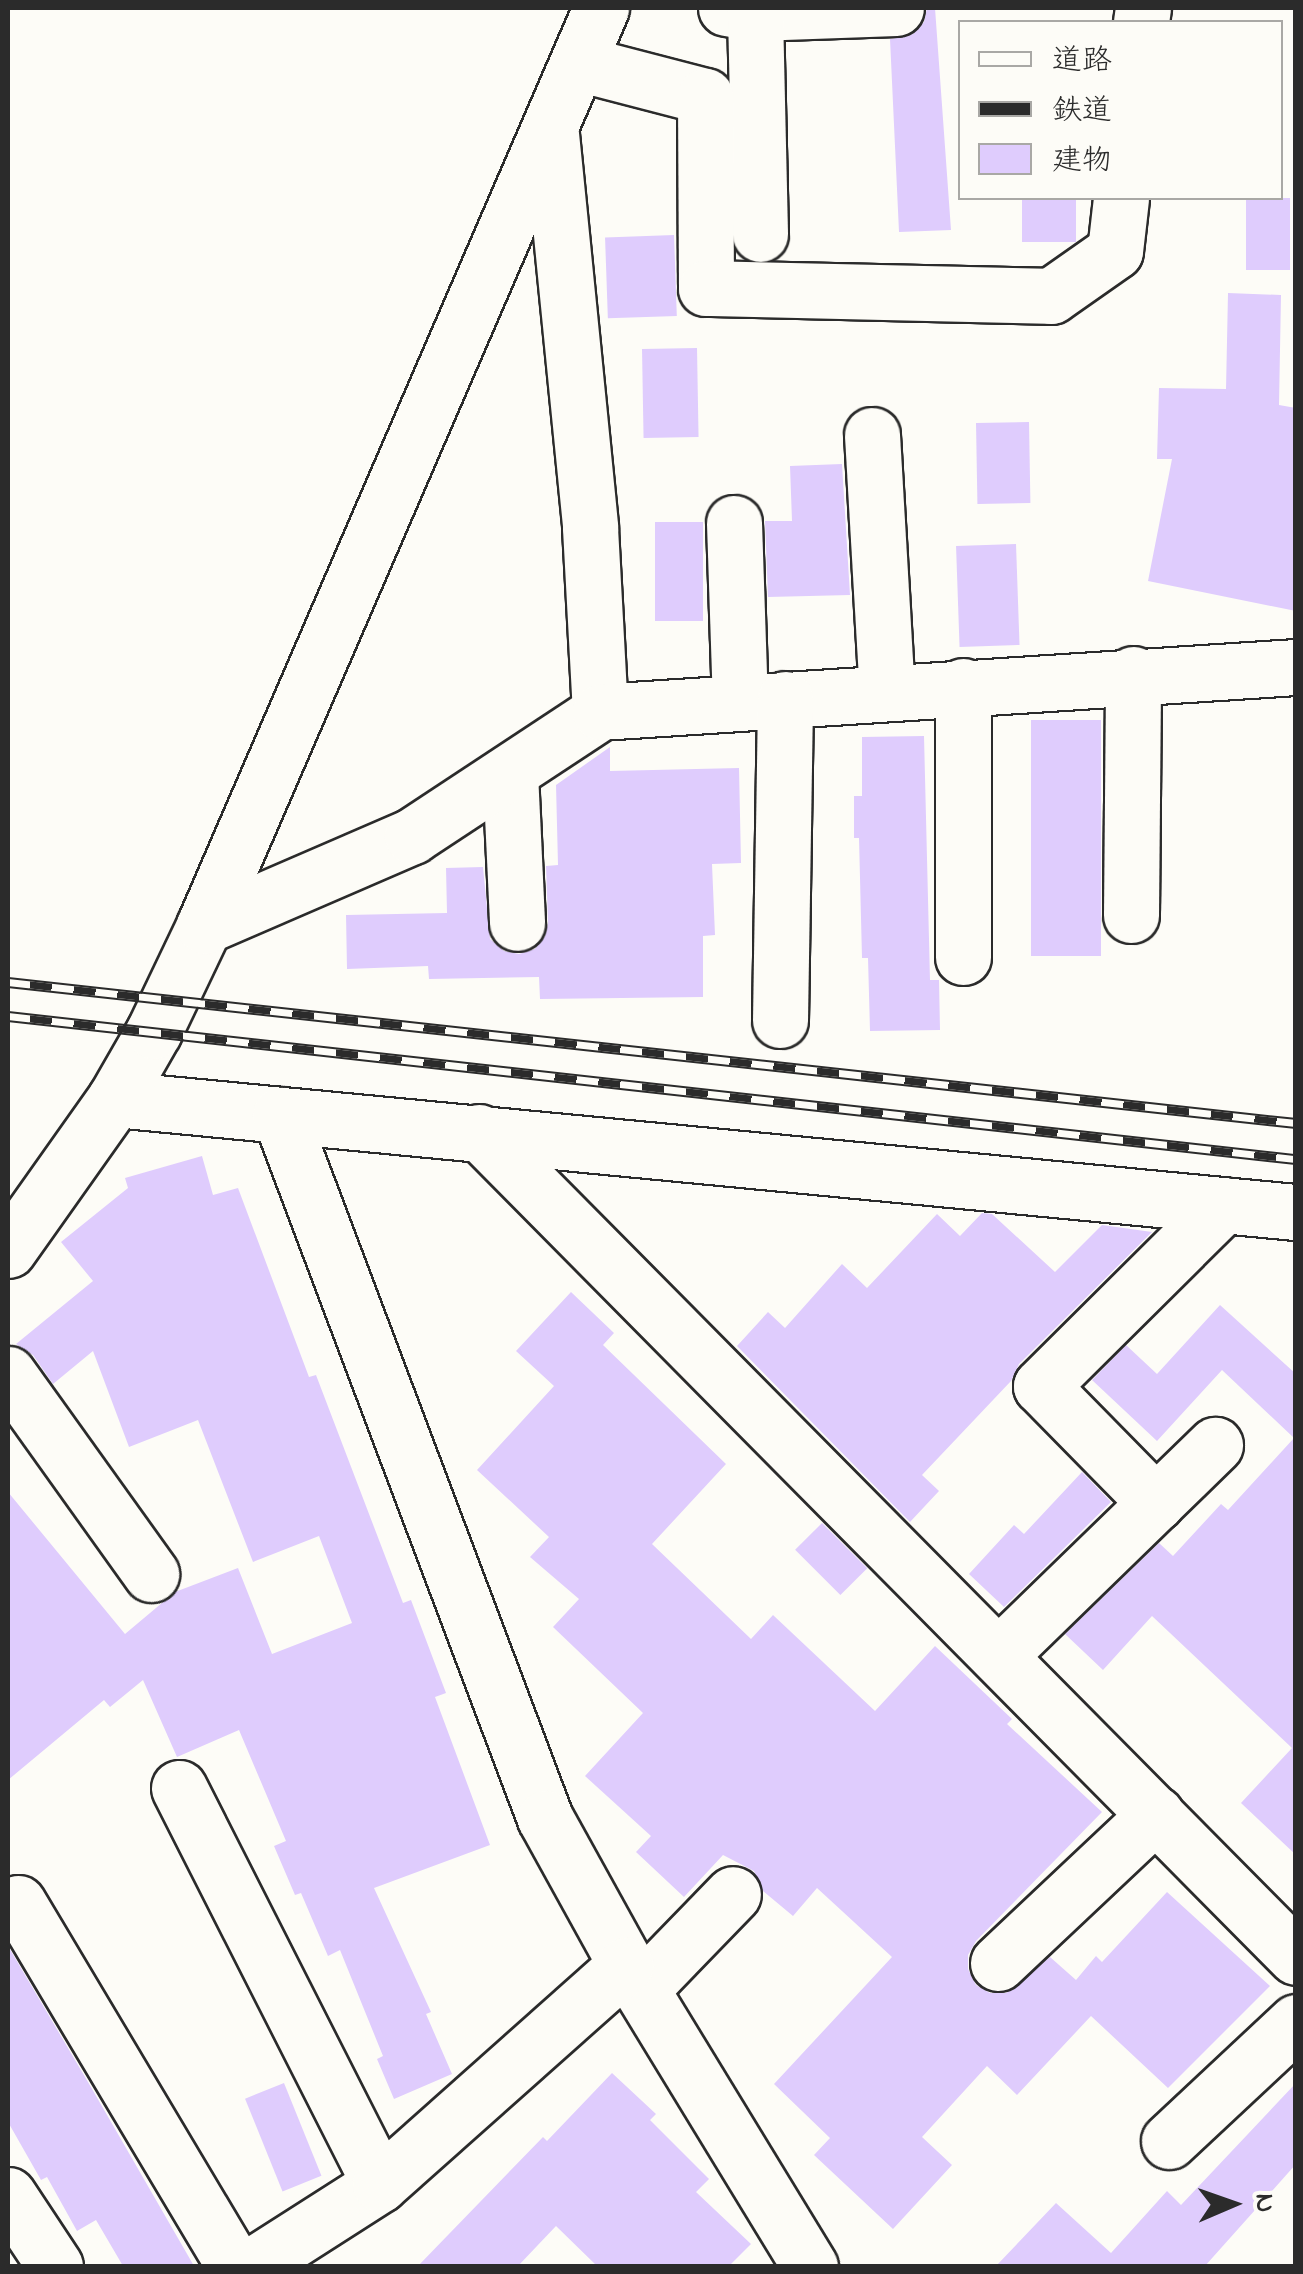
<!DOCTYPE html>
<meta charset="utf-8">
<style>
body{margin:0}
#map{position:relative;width:1303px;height:2274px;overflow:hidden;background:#fdfcf7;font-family:"Indie Flower","Klee One",sans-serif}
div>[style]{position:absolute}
.building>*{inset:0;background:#dfccfd;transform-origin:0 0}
.roads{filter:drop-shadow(2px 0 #2b2b2b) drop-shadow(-2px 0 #2b2b2b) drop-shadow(0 2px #2b2b2b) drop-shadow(0 -2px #2b2b2b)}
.minor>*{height:55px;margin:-27.5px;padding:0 27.5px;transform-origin:27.5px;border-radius:27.5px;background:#fdfcf7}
.rail>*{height:11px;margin-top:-5.5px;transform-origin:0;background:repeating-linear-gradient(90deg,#fdfcf7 0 22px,#2b2b2b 0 44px);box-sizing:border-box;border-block:2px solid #2b2b2b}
span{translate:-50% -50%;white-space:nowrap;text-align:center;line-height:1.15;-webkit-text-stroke:9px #fdfcf7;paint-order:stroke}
.frame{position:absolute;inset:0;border:10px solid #2b2b2b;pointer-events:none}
.legend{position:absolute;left:958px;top:20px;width:325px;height:180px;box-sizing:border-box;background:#fdfcf7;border:2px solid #a9a8a5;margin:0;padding:12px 18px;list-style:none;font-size:30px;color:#2b2b2b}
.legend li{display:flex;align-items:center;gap:20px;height:50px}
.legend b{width:50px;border:2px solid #a9a8a5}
.north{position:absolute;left:1183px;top:2154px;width:100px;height:100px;-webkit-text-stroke:8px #fdfcf7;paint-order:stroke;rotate:88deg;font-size:28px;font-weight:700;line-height:40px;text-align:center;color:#2b2b2b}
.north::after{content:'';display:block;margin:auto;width:35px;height:45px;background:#2b2b2b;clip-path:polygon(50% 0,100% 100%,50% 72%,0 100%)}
</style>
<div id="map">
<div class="building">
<i style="clip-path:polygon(927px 8px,935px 8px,951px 230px,899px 232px,890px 39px,913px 34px,924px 22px)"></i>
<i style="left:1022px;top:198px;width:54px;height:44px"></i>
<i style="left:1246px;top:198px;width:44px;height:72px"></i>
<i style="left:674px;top:235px;width:81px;height:69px;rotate:88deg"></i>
<i style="clip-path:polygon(1228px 293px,1281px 295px,1279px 405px,1296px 408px,1296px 611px,1148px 581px,1172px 459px,1157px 459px,1159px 388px,1226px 389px)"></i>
<i style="left:697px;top:348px;width:89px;height:55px;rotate:89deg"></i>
<i style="left:1029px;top:422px;width:81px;height:53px;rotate:89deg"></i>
<i style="clip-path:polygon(842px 464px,850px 595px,768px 597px,765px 521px,792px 521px,790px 466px)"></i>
<i style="left:655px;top:522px;width:48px;height:99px"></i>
<i style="left:1016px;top:544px;width:101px;height:60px;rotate:88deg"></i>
<i style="left:1101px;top:720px;width:236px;height:70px;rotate:90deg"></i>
<i style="clip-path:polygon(924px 736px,930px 980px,939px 980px,940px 1030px,870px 1031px,868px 958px,862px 958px,859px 838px,854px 838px,854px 796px,862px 796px,862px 737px)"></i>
<i style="clip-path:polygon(610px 747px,610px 771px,739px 768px,741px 863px,712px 864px,715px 935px,703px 936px,703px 997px,540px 999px,539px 977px,429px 979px,428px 966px,347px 969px,346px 915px,447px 913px,446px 868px,483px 867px,490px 939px,504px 951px,519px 954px,535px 949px,545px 936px,548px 923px,546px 866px,558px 865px,556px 785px)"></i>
<i style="clip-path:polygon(202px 1156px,213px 1195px,238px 1188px,309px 1377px,316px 1375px,403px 1603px,411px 1600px,446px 1693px,435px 1697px,490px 1845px,374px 1888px,431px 2012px,426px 2014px,452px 2074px,394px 2099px,377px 2059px,383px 2056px,340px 1950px,328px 1956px,301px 1893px,295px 1895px,274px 1846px,286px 1841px,239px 1730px,177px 1757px,143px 1680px,110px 1707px,104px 1700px,8px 1780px,8px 1492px,125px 1634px,175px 1592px,238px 1568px,272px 1654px,352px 1623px,319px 1536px,253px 1562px,198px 1420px,129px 1447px,93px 1351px,53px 1384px,33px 1355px,16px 1344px,93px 1281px,61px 1242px,128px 1188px,125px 1178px)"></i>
<i style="clip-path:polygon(982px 1213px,992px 1214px,1055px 1272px,1102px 1225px,1152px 1232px,1019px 1364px,1011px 1381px,922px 1475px,939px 1491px,910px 1522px,737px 1346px,768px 1312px,785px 1328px,842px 1264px,867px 1288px,937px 1214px,960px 1236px)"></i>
<i style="clip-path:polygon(571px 1292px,614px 1333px,603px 1345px,726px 1464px,652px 1544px,751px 1639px,773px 1615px,875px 1711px,935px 1646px,1012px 1719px,1007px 1724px,1102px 1812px,976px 1941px,968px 1955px,968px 1969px,976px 1985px,990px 1993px,1006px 1993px,1050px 1957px,1076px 1980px,1096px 1956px,1102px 1962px,1167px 1892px,1270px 1986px,1168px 2088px,1091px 2016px,1017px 2095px,987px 2066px,922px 2137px,952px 2165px,893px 2229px,814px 2155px,830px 2138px,774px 2084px,892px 1957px,817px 1888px,793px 1916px,763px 1891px,754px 1871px,723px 1855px,684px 1897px,636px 1852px,651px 1836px,585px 1776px,643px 1713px,553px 1627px,579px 1599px,530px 1557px,549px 1537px,477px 1470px,554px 1386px,516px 1351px)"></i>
<i style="clip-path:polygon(1220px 1305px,1296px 1374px,1296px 1855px,1241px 1803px,1292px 1748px,1152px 1616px,1103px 1670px,1065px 1634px,1159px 1543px,1173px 1556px,1221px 1504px,1228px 1510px,1294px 1438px,1222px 1370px,1157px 1441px,1092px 1380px,1126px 1345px,1157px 1374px)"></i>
<i style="clip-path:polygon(1082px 1472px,1111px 1502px,1004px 1607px,969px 1574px,1014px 1525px,1024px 1534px)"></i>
<i style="left:822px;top:1523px;width:64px;height:38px;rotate:45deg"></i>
<i style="clip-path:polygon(8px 1946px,88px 2082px,194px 2266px,123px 2266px,96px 2220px,77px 2231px,47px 2177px,41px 2180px,8px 2122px)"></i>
<i style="clip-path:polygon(612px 2073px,656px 2114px,650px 2120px,709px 2179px,696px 2192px,751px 2244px,729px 2266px,597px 2266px,556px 2226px,518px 2266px,418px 2266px,543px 2137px,547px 2141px)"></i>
<i style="left:284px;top:2083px;width:100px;height:42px;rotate:68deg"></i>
<i style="clip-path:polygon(1296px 2083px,1296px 2164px,1205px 2266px,996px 2266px,1056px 2203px,1111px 2253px,1167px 2191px,1181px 2205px)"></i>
</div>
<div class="roads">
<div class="minor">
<i style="left:726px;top:8px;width:29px;rotate:10deg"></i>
<i style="left:755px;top:13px;width:141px;rotate:-2deg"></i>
<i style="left:755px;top:13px;width:221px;rotate:88.7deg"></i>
<i style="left:1141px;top:22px;width:14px;rotate:-82deg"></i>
<i style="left:578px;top:63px;width:131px;rotate:14.6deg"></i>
<i style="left:705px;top:96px;width:192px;rotate:89.7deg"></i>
<i style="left:706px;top:288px;width:345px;rotate:1.3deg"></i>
<i style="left:1051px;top:296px;width:78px;rotate:-35.1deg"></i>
<i style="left:1115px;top:251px;width:53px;rotate:-83.5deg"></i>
<i style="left:551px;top:134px;width:396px;rotate:84.3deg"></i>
<i style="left:590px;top:528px;width:184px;rotate:86.9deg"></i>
<i style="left:872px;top:435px;width:257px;rotate:86.7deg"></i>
<i style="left:734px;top:523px;width:179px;rotate:88.1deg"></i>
<i style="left:510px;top:773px;width:150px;rotate:87.3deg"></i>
<i style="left:1131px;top:915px;width:241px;rotate:-89.5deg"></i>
<i style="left:204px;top:926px;width:227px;rotate:-23.4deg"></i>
<i style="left:412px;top:836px;width:225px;rotate:-33.4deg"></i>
<i style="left:600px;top:712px;width:697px;rotate:-3.7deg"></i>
<i style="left:963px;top:957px;width:271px;rotate:-90deg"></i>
<i style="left:780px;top:1020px;width:321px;rotate:-89.1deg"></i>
<i style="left:115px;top:1099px;width:1186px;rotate:5.47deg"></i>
<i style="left:280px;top:1115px;width:751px;rotate:69.35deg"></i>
<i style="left:545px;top:1818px;width:168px;rotate:61.1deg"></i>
<i style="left:626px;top:1965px;width:353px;rotate:58.6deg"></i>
<i style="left:479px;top:1132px;width:1161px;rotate:45.28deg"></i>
<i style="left:8px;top:1250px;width:185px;rotate:-54.7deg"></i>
<i style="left:115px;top:1099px;width:78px;rotate:-60.2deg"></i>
<i style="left:154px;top:1031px;width:116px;rotate:-64.5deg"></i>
<i style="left:204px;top:926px;width:1000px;rotate:-66.61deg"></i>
<i style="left:8px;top:1374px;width:246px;rotate:54.4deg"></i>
<i style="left:1156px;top:1503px;width:164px;rotate:-134.5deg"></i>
<i style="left:1041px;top:1386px;width:257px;rotate:-44.8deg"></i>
<i style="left:1000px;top:1654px;width:300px;rotate:-44.2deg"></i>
<i style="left:179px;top:1788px;width:444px;rotate:63.1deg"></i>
<i style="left:18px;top:1903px;width:422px;rotate:59.2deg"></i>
<i style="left:998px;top:1963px;width:217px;rotate:-43.3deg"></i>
<i style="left:641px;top:1989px;width:132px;rotate:-45.9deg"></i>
<i style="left:1169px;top:2141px;width:174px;rotate:-43.1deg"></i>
<i style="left:8px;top:2195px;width:85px;rotate:56.5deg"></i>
<i style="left:252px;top:2266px;width:152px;rotate:-32.6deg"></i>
<i style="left:380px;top:2184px;width:329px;rotate:-41.7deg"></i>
</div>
</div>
<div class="rail">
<i style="left:8px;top:982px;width:1296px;rotate:6.25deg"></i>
<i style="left:8px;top:1016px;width:1296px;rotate:6.34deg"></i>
</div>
<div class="frame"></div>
<ul class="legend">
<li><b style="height:12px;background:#fdfcf7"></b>道路</li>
<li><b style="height:12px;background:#2b2b2b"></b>鉄道</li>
<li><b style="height:28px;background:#dfccfd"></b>建物</li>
</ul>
<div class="north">N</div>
</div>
